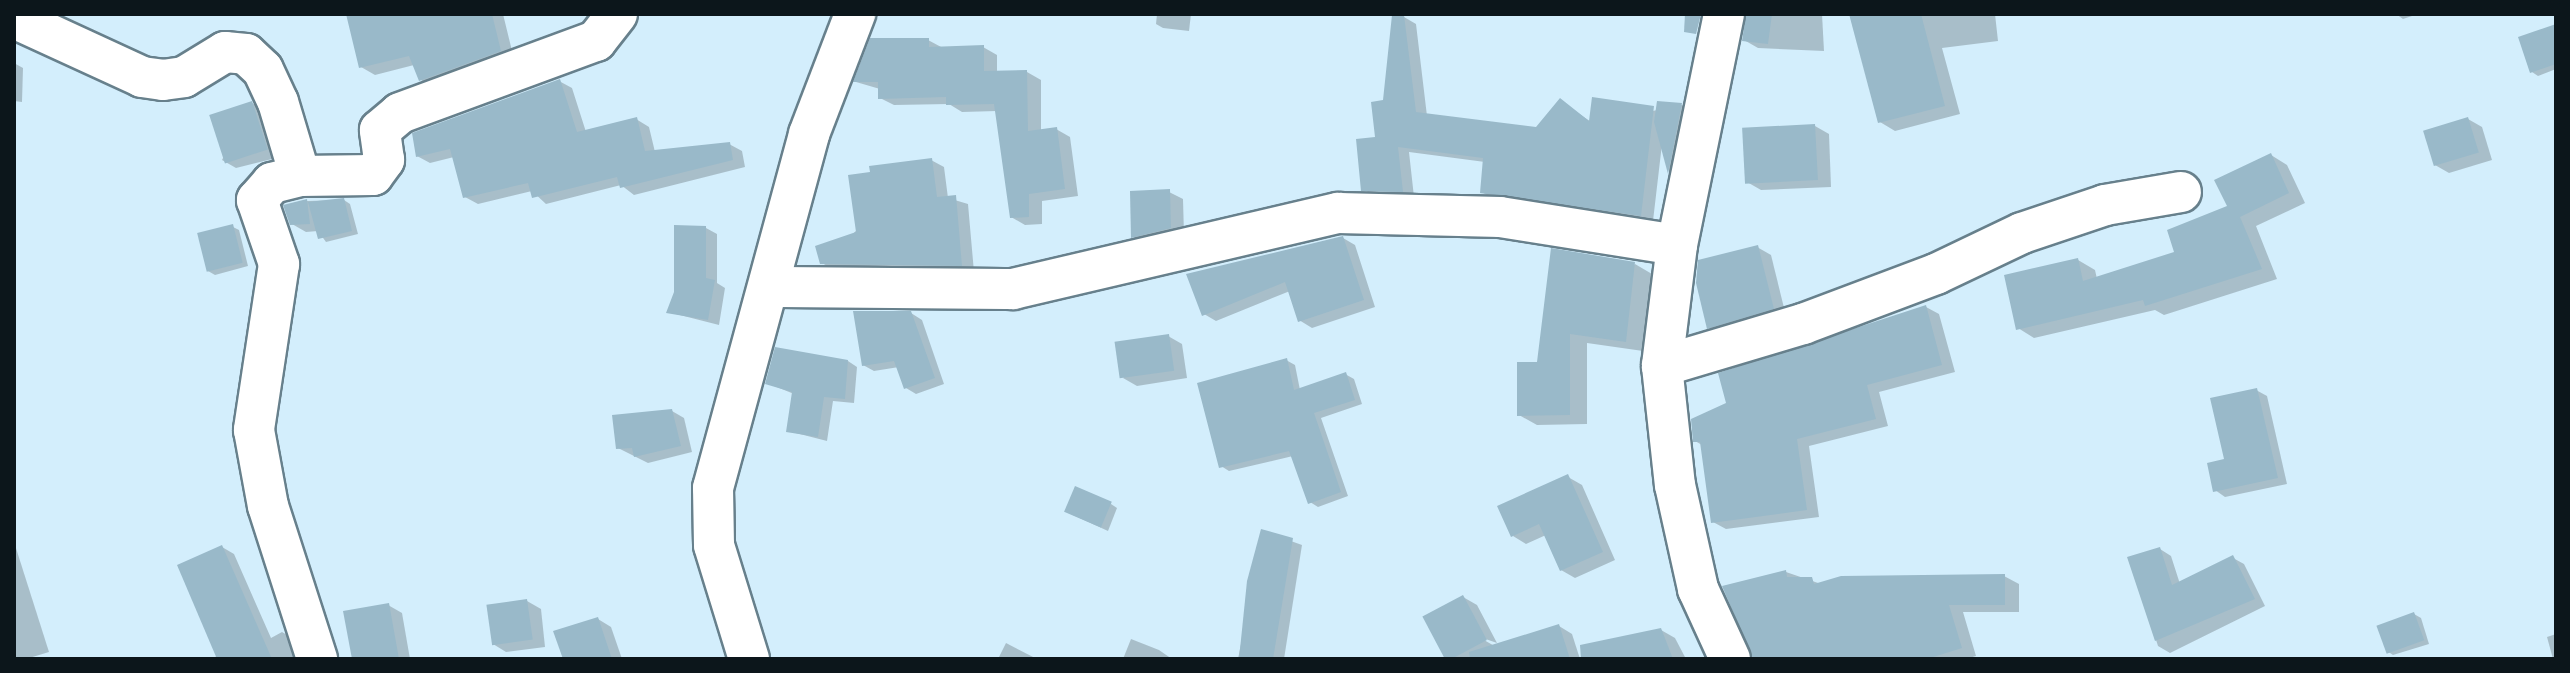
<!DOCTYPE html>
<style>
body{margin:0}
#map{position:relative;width:2570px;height:673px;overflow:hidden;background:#d3eefc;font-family:"Fira Sans Condensed",sans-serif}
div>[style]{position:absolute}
.shadow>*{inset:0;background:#0003}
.building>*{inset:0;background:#99b9c9;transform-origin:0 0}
.roads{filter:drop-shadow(2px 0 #67808c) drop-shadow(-2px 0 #67808c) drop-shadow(0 2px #67808c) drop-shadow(0 -2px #67808c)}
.street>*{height:40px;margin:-20px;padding:0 20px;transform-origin:20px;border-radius:20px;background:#fff}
span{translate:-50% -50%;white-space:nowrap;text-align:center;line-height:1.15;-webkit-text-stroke:6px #eef9fe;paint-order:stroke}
.frame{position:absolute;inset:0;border:16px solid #0c161b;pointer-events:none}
</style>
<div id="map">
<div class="shadow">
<i style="clip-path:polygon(348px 14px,503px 14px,514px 59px,434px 88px,421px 80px,414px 65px,375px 75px,361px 67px)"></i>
<i style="clip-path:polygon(1157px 14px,1191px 14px,1189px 31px,1163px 28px,1156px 24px)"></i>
<i style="clip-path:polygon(1746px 14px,1822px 14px,1824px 51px,1758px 48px,1744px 40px)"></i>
<i style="clip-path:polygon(1851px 14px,1995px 14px,1998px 41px,1942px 48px,1960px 114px,1895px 131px,1880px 122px)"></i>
<i style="clip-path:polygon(2396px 14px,2418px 14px,2403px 19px)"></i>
<i style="clip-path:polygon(1404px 17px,1416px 24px,1427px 116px,1537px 129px,1561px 101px,1591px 122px,1658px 110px,1659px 103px,1682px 105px,1695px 113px,1682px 180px,1670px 173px,1662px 144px,1653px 221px,1493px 199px,1482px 192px,1485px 162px,1409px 152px,1414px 197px,1375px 196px,1363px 189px)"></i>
<i style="clip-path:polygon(2556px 26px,2556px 69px,2538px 76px,2532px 72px)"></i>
<i style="clip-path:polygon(928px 40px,943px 48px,983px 47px,997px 55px,997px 73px,1027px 72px,1041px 80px,1041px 131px,1056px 129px,1070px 137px,1078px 196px,1042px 201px,1042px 224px,1025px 225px,1011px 217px,997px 111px,962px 112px,949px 104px,894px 105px,880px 98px,880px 89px,856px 82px)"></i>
<i style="clip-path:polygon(14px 63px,23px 68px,22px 102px,14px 101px)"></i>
<i style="clip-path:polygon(559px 81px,572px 88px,586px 132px,636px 119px,649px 127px,655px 152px,729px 144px,742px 151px,745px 167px,634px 195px,621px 185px,546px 204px,532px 191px,478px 204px,465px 197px,454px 157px,430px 163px,417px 156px)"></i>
<i style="clip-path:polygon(252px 103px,265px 111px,280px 157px,236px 168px,222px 160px)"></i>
<i style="clip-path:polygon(2468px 119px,2482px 127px,2492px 160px,2449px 173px,2435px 165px)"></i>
<i style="clip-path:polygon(1815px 126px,1829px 134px,1831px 187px,1761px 190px,1747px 182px)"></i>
<i style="clip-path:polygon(2271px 155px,2287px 165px,2305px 203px,2256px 226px,2277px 279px,2164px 315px,2155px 310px,2034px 338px,2018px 328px,2078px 260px,2095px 270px,2097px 279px,2176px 254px,2229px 207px)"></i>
<i style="clip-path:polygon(931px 160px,944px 167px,948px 198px,968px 204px,974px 272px,834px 270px,822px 263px)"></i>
<i style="clip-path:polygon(1169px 192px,1183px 199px,1184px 235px,1146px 244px,1133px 237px)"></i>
<i style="clip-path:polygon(344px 200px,350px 204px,358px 234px,326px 242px,318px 231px,306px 232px,292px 224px,307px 201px)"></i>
<i style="clip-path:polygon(233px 227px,239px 230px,248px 266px,215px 275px,208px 271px)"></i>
<i style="clip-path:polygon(706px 228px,717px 234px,717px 283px,725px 288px,719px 325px,668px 312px)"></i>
<i style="clip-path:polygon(1343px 238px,1355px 245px,1375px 307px,1312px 328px,1299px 320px,1290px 291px,1216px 321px,1204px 314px)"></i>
<i style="clip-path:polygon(1757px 247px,1771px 255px,1786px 316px,1723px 335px,1709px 327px)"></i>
<i style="clip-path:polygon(1635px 264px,1652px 274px,1643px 351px,1587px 343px,1587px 424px,1537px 425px,1519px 415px,1539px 364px)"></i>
<i style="clip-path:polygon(1926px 307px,1939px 314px,1955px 372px,1879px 392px,1888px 426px,1809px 446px,1819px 517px,1726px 529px,1713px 522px,1702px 445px,1695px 441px)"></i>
<i style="clip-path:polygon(911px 313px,922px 320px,944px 384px,916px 394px,906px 388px,899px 367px,874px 371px,863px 365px)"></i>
<i style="clip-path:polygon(1168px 336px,1182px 344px,1187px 378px,1137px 386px,1123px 378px)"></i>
<i style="clip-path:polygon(1286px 360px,1295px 365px,1300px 390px,1345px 374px,1354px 379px,1362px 404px,1321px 418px,1348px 496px,1318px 507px,1310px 502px,1293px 456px,1229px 471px,1221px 466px)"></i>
<i style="clip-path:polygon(848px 361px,857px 367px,854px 403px,833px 401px,827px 441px,788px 431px,794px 394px,767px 383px)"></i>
<i style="clip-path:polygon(2256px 390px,2267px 396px,2287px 484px,2225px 497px,2215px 490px)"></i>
<i style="clip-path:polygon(672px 411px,684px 418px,692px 452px,648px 463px,618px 448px)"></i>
<i style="clip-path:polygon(1568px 477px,1582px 485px,1615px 560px,1575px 578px,1561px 570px,1546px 535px,1526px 544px,1513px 536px)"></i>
<i style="clip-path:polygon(1111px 504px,1117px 508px,1108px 531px,1073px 515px)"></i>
<i style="clip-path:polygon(1263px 531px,1302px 545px,1284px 659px,1238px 659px)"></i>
<i style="clip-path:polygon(15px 545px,49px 652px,26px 659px,14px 659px)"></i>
<i style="clip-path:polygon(222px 547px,234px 554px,271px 638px,282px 632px,294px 639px,301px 659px,208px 659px,218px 656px)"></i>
<i style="clip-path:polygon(2160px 549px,2171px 556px,2180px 584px,2233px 558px,2244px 564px,2265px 606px,2170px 653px,2158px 646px,2130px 559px)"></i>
<i style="clip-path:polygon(1786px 572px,1821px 584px,2004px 576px,2019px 584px,2019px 612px,1963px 612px,1976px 656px,1966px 659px,1754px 659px)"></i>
<i style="clip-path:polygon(1463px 597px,1477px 605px,1497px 643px,1477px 636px,1498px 648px,1477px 659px,1447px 659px,1425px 617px)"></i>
<i style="clip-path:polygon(527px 601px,541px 609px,545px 647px,506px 652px,493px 644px)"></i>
<i style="clip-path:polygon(388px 605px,402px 613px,410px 659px,354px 659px)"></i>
<i style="clip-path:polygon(2414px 614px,2421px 618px,2429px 644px,2393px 655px,2387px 651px)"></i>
<i style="clip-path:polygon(598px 619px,611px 627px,622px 659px,565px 659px)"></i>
<i style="clip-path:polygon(1559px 626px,1572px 634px,1580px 659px,1502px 659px)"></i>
<i style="clip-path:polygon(1661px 630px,1675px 638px,1686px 659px,1619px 659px)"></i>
<i style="clip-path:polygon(2556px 634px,2556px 659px,2553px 659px,2547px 637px)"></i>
<i style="clip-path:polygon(1131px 639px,1159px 650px,1172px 659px,1123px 659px)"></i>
<i style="clip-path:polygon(1006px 643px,1037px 659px,998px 659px)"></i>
</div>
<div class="building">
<i style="clip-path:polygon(346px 14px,492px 14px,501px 51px,419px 81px,409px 56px,359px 68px)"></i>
<i style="clip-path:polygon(1685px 14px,1701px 14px,1696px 34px,1684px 32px)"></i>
<i style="clip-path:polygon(1746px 14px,1772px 14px,1768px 44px,1742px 41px)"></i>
<i style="clip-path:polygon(1849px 14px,1921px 14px,1945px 106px,1878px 123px)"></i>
<i style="clip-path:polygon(1392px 15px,1404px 15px,1416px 112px,1536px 127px,1560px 98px,1589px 121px,1592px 97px,1654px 106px,1641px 216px,1480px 193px,1483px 158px,1398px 147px,1403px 192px,1361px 191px,1356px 139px,1375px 137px,1371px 102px,1383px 100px)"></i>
<i style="clip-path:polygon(2556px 24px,2556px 64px,2530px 73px,2518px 37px)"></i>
<i style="clip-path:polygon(870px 38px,929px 38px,929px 47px,984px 45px,984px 71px,1027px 70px,1028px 131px,1057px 127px,1065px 189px,1029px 194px,1029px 217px,1010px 218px,994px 104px,946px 105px,946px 97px,878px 99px,878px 82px,853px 82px)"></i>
<i style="clip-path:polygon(560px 79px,577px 132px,637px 117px,645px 151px,730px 142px,733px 160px,620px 188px,617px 177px,532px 198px,528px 183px,463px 198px,450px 149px,416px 157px,412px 133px)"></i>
<i style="left:252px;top:101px;width:51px;height:45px;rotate:72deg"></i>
<i style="clip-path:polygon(1657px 101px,1682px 103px,1668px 174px,1654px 122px)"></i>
<i style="left:2468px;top:117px;width:37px;height:47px;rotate:73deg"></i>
<i style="left:1815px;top:124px;width:56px;height:73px;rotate:87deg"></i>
<i style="clip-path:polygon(2271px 153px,2289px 193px,2240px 217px,2262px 269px,2145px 306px,2143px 300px,2016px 330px,2004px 275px,2078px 258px,2083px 281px,2174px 252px,2167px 230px,2227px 206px,2214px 180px)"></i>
<i style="clip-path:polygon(932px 158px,937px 197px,956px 195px,962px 266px,820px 264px,815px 246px,856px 232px,848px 175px,870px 172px,869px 166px)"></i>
<i style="clip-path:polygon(1170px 189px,1171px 228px,1131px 238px,1130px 191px)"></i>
<i style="clip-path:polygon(344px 198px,352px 231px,318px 239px,308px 202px)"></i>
<i style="clip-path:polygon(307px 199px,310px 224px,290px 225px,283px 205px)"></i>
<i style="left:233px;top:224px;width:40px;height:37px;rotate:76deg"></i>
<i style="clip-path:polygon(674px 225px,706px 226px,706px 278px,715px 280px,708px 320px,666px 313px,674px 292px)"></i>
<i style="clip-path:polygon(1343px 236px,1364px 300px,1298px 322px,1285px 282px,1202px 316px,1186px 274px)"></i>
<i style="clip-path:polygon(1758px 245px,1774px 309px,1707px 329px,1696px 283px,1698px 260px)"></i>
<i style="clip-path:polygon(1551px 248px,1635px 262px,1626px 342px,1570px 334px,1570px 415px,1517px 416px,1517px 362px,1537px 362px)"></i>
<i style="clip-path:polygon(1926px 305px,1942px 365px,1867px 385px,1876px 419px,1797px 439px,1807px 510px,1711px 523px,1700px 442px,1693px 442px,1691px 419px,1726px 403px,1718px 373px)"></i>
<i style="clip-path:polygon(853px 311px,911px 311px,935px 378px,904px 389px,894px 361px,862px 366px)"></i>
<i style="left:1169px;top:334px;width:37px;height:55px;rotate:82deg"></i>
<i style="clip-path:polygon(775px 347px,848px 360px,845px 399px,824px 397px,818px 437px,786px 432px,792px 392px,765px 384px)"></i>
<i style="clip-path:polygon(1287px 358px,1294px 390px,1346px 372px,1355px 400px,1314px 413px,1341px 492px,1308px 504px,1289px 451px,1219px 468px,1197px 383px)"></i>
<i style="clip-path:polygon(2257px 388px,2278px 478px,2213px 492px,2207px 463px,2224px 459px,2210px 398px)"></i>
<i style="clip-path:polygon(672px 409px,681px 446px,634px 457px,632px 448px,616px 449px,612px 415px)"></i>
<i style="clip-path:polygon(1568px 474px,1603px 552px,1560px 571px,1539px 524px,1511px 537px,1497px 506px)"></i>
<i style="left:1075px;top:486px;width:40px;height:28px;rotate:23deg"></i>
<i style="clip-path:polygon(1261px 529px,1293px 538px,1273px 659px,1239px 659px,1247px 581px)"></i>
<i style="clip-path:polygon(222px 545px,272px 659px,217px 659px,177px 565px)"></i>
<i style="clip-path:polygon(2160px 547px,2172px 585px,2233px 555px,2255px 599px,2155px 641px,2127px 557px)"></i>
<i style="clip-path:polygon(1786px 570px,1787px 577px,1812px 577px,1814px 584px,1841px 576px,2005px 574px,2005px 605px,1949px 605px,1962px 648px,1927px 659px,1753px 659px,1722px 586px)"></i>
<i style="left:1463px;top:595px;width:51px;height:46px;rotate:62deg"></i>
<i style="left:527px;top:599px;width:41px;height:41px;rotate:82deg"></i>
<i style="clip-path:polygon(389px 603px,399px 659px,352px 659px,343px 611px)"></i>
<i style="left:2414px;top:612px;width:30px;height:40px;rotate:70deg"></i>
<i style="clip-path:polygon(598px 617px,612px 659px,563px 659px,553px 631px)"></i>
<i style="clip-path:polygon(1559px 624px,1570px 659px,1470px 659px,1469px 652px)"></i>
<i style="clip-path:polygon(1661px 628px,1673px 659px,1581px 659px,1580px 645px)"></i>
</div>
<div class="roads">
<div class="street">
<i style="left:1724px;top:14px;width:236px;rotate:101.5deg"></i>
<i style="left:1677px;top:245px;width:122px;rotate:97.1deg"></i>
<i style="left:1662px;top:366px;width:120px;rotate:83.8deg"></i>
<i style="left:1675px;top:485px;width:107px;rotate:77.5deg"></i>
<i style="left:1698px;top:589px;width:77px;rotate:65.4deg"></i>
<i style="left:14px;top:18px;width:141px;rotate:24.7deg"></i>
<i style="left:142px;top:77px;width:21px;rotate:8deg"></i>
<i style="left:163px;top:80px;width:21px;rotate:-8deg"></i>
<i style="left:184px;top:77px;width:48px;rotate:-31.4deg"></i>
<i style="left:225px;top:52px;width:21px;rotate:5deg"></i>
<i style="left:246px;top:54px;width:23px;rotate:43deg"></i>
<i style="left:263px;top:70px;width:35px;rotate:65deg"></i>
<i style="left:278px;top:102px;width:77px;rotate:73.4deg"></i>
<i style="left:300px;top:176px;width:73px;rotate:-0.8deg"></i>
<i style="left:373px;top:175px;width:19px;rotate:-54deg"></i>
<i style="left:384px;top:160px;width:30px;rotate:-98deg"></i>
<i style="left:380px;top:130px;width:26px;rotate:-40deg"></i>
<i style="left:400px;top:113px;width:209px;rotate:-20.2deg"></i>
<i style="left:596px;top:41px;width:34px;rotate:-52deg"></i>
<i style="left:300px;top:176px;width:29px;rotate:166deg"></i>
<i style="left:272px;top:183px;width:23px;rotate:131deg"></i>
<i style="left:257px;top:200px;width:68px;rotate:71deg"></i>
<i style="left:279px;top:264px;width:168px;rotate:98.6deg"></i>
<i style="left:254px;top:430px;width:77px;rotate:79.6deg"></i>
<i style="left:268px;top:506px;width:161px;rotate:72.2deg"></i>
<i style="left:772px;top:287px;width:241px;rotate:0.5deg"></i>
<i style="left:1013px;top:289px;width:334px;rotate:-13.2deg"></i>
<i style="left:1338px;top:213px;width:162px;rotate:1.4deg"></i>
<i style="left:1500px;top:217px;width:179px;rotate:9deg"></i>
<i style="left:1662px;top:366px;width:147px;rotate:-16.6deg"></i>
<i style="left:1803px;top:324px;width:142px;rotate:-20.6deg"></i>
<i style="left:1936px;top:274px;width:95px;rotate:-25.5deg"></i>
<i style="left:2022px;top:233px;width:88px;rotate:-18.6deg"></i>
<i style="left:2105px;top:205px;width:77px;rotate:-9.7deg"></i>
<i style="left:749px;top:659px;width:119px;rotate:-107.1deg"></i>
<i style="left:714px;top:545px;width:57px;rotate:-91deg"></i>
<i style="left:713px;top:488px;width:367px;rotate:-74.8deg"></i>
<i style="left:809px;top:134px;width:129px;rotate:-69deg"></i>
</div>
</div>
<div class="frame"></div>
</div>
